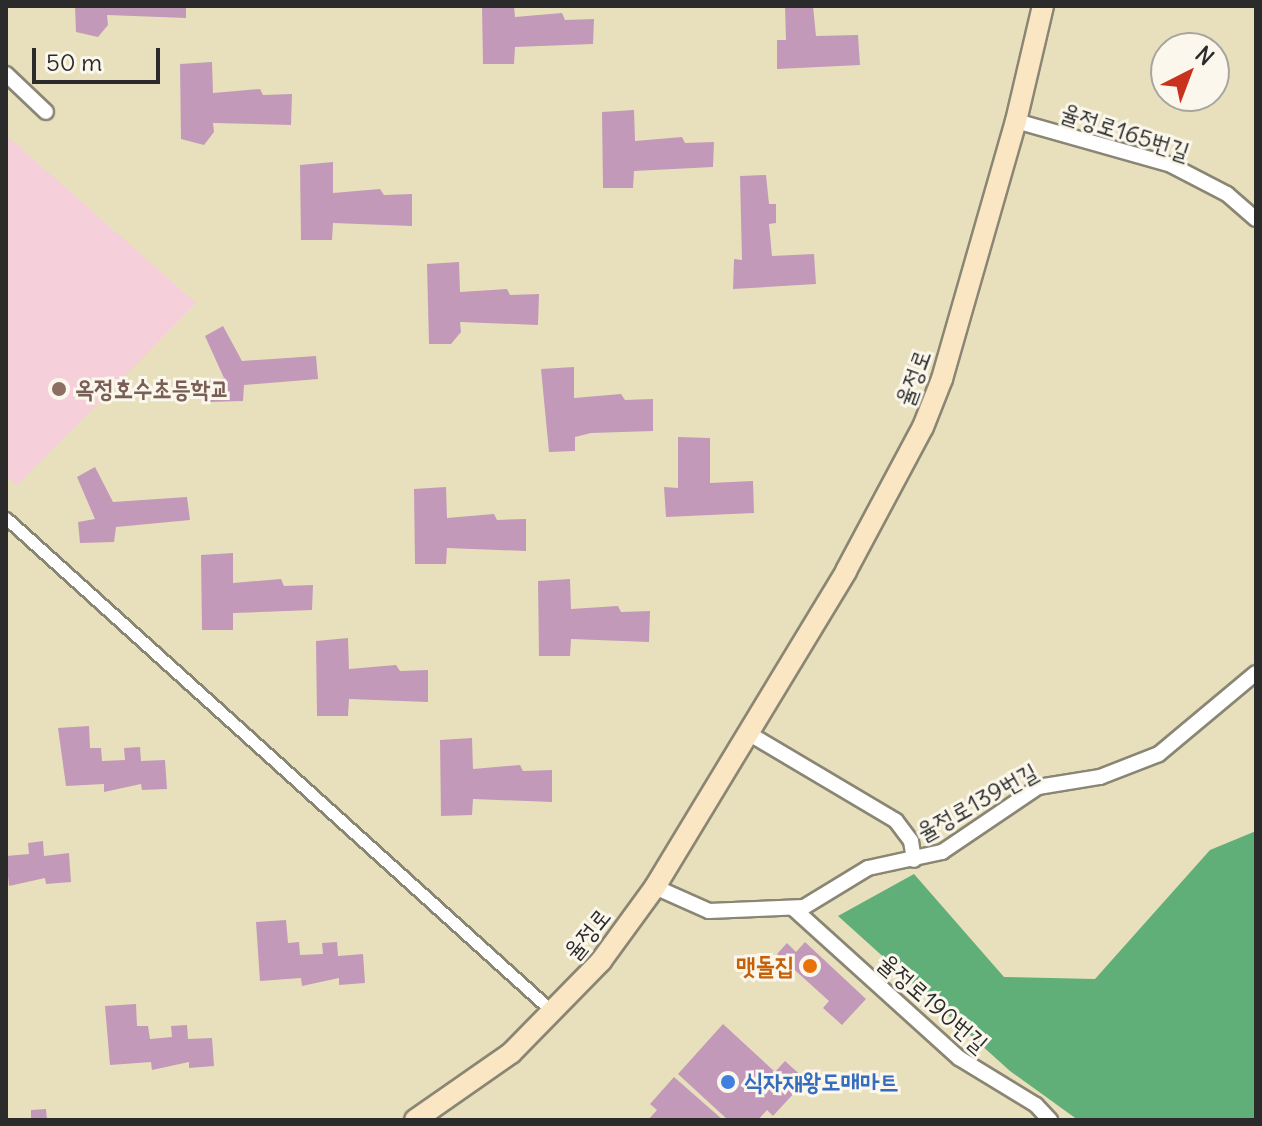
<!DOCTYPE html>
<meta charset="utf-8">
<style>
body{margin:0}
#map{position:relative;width:1262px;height:1126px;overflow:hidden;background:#e8e0bc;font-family:Delius,"Poor Story",sans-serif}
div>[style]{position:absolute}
.built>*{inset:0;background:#f5cfda}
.forest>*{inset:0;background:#60ae78}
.building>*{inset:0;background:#c299b9}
.roads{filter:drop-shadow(2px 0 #8a8674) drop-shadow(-2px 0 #8a8674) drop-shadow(0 2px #8a8674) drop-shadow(0 -2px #8a8674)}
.pedestrian>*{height:11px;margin:-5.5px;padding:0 5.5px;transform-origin:5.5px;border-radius:5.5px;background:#fff}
.minor>*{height:14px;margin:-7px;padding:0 7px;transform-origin:7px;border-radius:7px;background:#fff}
.secondary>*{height:20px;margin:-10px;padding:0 10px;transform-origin:10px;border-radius:10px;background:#fbe6c4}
.dots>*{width:22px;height:22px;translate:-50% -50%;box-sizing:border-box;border:4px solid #fbf7ec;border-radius:50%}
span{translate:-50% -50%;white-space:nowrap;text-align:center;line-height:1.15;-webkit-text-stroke:6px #fbf7ec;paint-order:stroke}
.street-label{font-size:24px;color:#2b2b2b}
.education-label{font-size:24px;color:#785e54;font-weight:700}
.left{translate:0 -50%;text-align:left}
.food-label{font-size:24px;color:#c56008;font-weight:700}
.right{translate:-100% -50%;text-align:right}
.shop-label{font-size:24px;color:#366cbe;font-weight:700}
.frame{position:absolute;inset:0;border:8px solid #2b2b2b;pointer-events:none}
.north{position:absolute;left:1150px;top:32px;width:80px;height:80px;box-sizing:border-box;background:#fbf7ec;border:2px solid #a8a59f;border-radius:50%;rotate:42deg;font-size:22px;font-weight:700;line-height:32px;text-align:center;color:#2b2b2b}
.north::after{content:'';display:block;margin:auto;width:28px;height:36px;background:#c8321e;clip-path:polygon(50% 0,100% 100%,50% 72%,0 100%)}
.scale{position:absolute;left:32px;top:48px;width:128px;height:36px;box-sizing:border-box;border:4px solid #2b2b2b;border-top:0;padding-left:10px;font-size:24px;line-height:28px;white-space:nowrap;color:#2b2b2b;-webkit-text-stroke:6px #fbf7ec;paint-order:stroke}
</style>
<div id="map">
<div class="built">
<i style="clip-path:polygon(6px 135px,196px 303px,17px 486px,6px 475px)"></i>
</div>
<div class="forest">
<i style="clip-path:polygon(1256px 831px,1256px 1120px,1078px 1120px,1010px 1071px,838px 916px,914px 874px,1004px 977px,1095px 979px,1210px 850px)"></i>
</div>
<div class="building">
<i style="clip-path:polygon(75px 6px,186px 6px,186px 18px,107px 15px,108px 25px,98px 37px,76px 32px)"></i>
<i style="clip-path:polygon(482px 6px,514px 6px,515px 17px,562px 13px,565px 20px,594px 19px,593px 44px,515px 47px,514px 64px,483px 64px)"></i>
<i style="clip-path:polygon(785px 6px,813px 6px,816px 36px,858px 35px,860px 65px,777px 69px,777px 40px,786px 40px)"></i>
<i style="clip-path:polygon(212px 62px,213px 93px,260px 89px,263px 95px,292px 94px,291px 125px,213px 123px,214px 132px,204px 145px,181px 139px,180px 64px)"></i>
<i style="clip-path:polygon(634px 110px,635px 141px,682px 137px,685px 143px,714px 142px,713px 167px,634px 171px,633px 188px,603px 188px,602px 112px)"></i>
<i style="clip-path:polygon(333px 162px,333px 193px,380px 189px,384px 195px,412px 194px,412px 226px,333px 223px,332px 240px,301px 240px,300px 165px)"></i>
<i style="clip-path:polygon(766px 175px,769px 204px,776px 204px,776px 223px,769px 224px,772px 256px,814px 254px,816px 284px,733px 289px,734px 259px,742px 260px,740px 176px)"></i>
<i style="clip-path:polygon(459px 262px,460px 292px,507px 289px,510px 295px,539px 294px,538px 325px,460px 322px,461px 332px,451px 344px,429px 344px,427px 264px)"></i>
<i style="clip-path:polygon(223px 326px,242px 361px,316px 356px,318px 379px,244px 385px,243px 401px,208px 402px,207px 381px,224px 378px,205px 336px)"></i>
<i style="clip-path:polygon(574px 367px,574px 398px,621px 394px,625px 400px,653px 399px,653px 431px,591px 433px,575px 437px,575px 451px,549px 452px,541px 369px)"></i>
<i style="clip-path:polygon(678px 437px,710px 438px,710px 483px,753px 481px,754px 513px,666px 517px,664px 487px,678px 488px)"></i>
<i style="clip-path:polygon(95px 467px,113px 502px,187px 497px,190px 520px,116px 527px,114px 542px,80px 543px,78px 522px,95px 519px,77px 477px)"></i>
<i style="clip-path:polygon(446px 487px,447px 518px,494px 514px,497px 520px,526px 519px,526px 551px,447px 548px,446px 564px,415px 564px,414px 489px)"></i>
<i style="clip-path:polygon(233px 553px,233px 583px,281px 579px,284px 586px,313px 585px,312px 610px,233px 613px,233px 630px,202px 630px,201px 555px)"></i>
<i style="clip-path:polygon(570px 579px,571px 609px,618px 606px,621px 612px,650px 611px,649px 642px,571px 639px,570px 656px,539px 656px,538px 581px)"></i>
<i style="clip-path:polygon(348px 638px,349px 669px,396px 665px,400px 671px,428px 670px,428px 702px,349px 699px,348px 716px,317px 716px,316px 641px)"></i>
<i style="clip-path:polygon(89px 726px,90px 748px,101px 748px,102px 761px,125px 760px,124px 748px,140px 747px,141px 761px,165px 760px,167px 789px,142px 790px,141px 784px,104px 792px,104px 784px,66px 786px,58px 728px)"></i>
<i style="clip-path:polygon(472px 738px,473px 769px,520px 765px,523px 771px,552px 770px,552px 802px,473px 799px,472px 815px,441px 816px,440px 740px)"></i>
<i style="clip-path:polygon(43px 841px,44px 856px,69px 853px,71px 882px,46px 884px,45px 878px,9px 886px,6px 856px,29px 854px,28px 843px)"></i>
<i style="clip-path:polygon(286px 920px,288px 943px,299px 942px,300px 955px,323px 954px,322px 943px,337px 942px,338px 956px,363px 954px,365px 983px,339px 985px,339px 978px,302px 986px,301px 978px,260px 981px,256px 922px)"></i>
<i style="clip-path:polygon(805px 942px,866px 999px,842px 1025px,823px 1008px,829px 1001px,777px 954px,787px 943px,796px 952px)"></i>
<i style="clip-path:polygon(136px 1004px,137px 1026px,148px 1026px,150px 1039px,172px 1037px,171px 1026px,187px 1025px,188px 1039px,212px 1038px,214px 1066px,189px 1068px,189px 1062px,152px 1070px,151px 1062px,110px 1065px,105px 1006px)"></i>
<i style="clip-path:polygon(723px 1024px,775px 1072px,785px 1061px,806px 1080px,773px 1116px,767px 1110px,758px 1120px,728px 1120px,678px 1074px)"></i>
<i style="clip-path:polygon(674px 1077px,723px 1120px,648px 1120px,657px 1110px,650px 1104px)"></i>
<i style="clip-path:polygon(46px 1109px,47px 1120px,31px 1120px,31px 1110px)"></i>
</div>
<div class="roads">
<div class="pedestrian">
<i style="left:6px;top:518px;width:737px;rotate:42.09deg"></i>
</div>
<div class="minor">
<i style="left:6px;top:74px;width:55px;rotate:43.5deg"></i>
<i style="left:1016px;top:121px;width:161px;rotate:15.8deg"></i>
<i style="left:1171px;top:165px;width:63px;rotate:27.4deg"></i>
<i style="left:1227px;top:194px;width:38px;rotate:41deg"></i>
<i style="left:748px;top:733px;width:172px;rotate:30.7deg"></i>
<i style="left:896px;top:821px;width:25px;rotate:53deg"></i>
<i style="left:911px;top:841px;width:19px;rotate:81deg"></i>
<i style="left:655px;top:887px;width:59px;rotate:24deg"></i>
<i style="left:709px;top:911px;width:95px;rotate:-2.4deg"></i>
<i style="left:804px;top:907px;width:75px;rotate:-31.4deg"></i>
<i style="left:868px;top:868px;width:76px;rotate:-12.2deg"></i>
<i style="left:942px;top:852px;width:116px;rotate:-34.1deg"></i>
<i style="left:1038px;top:787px;width:63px;rotate:-9.2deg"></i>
<i style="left:1100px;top:777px;width:63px;rotate:-21.3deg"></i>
<i style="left:1159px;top:754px;width:126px;rotate:-39.9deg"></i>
<i style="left:794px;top:909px;width:222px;rotate:42.1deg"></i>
<i style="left:959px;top:1058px;width:90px;rotate:31.4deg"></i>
<i style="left:1036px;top:1105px;width:21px;rotate:47deg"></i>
</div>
<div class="secondary">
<i style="left:415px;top:1120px;width:117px;rotate:-34.9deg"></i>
<i style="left:511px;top:1053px;width:129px;rotate:-45.6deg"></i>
<i style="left:601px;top:961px;width:92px;rotate:-53.9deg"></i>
<i style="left:655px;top:887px;width:369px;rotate:-58.8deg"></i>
<i style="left:846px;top:571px;width:163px;rotate:-61.9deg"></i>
<i style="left:923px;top:427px;width:52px;rotate:-68.4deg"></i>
<i style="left:942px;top:379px;width:268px;rotate:-74deg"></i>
<i style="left:1016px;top:121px;width:118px;rotate:-76.8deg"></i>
</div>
</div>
<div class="dots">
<i style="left:59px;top:389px;background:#8d6e63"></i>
<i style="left:810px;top:966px;background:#e8710a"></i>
<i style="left:728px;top:1082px;background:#3f7fe0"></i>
</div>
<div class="street-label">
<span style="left:1125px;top:132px;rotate:18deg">율정로165번길</span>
<span style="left:913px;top:378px;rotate:-70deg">율정로</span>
<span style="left:977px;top:802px;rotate:-29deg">율정로139번길</span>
<span style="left:587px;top:934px;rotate:-51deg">율정로</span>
<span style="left:933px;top:1003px;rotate:41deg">율정로190번길</span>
</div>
<div class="education-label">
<span class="left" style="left:75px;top:389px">옥정호수초등학교</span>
</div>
<div class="food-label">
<span class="right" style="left:794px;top:966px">맷돌집</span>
</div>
<div class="shop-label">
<span class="left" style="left:744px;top:1082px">식자재왕도매마트</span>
</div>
<div class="frame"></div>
<div class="north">N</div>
<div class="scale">50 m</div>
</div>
